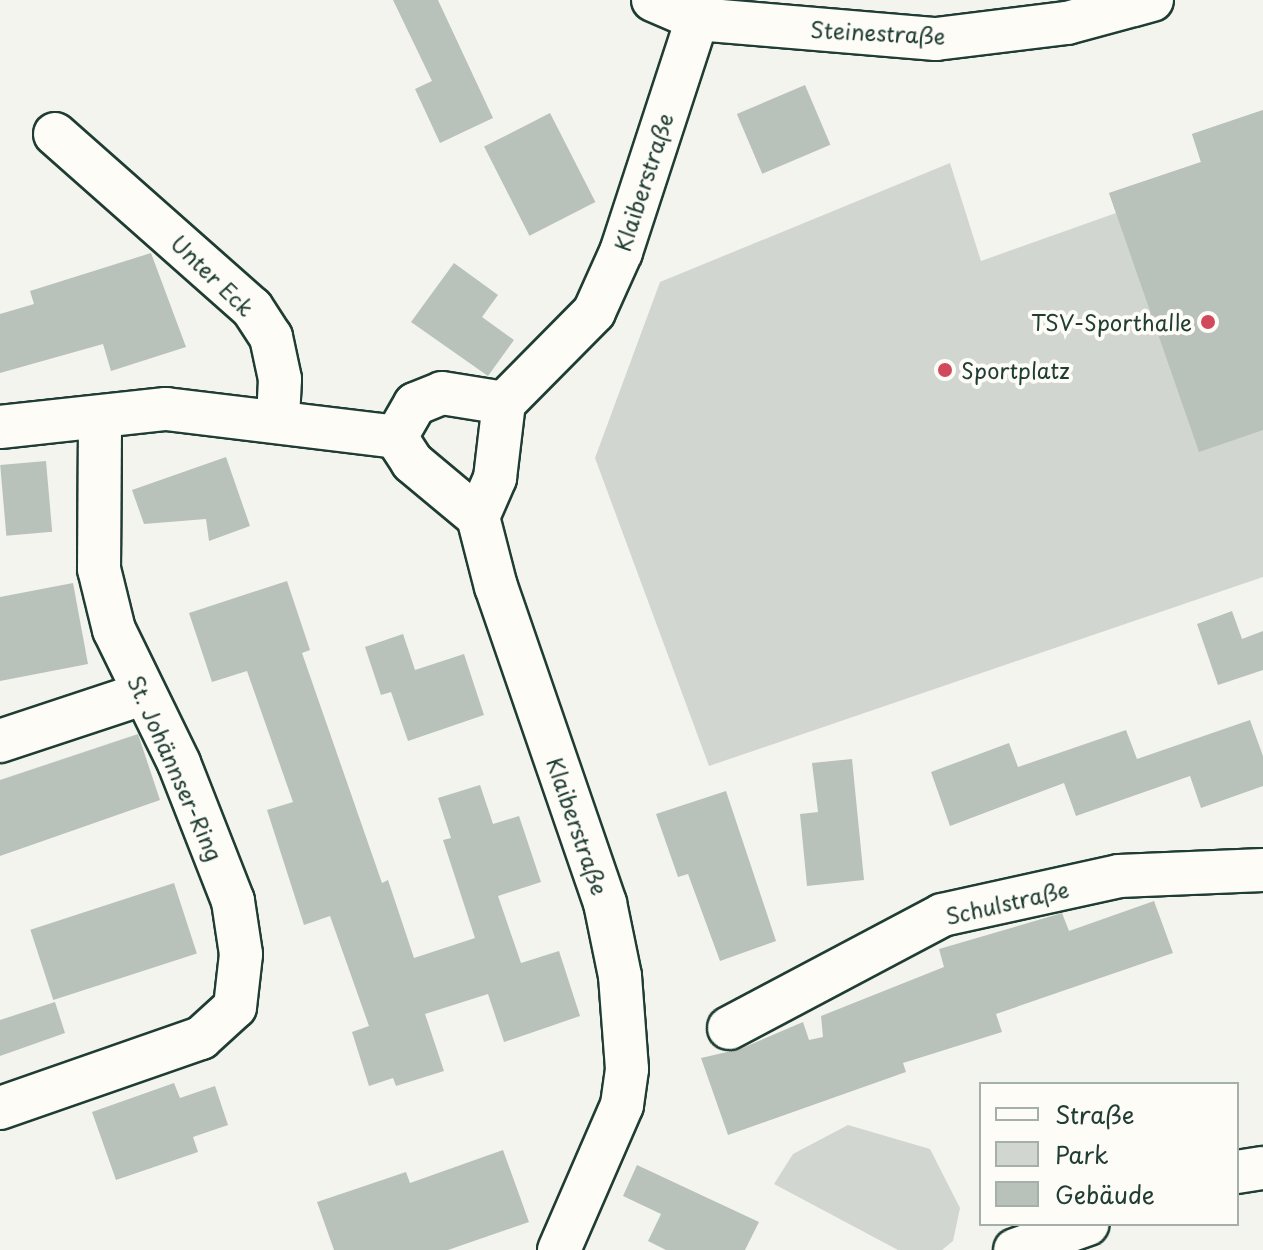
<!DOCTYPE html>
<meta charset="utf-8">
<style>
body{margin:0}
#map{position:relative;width:1263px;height:1250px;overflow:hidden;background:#f4f4ef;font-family:"Playpen Sans",sans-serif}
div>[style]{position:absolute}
.green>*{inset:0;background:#d1d6d1}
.building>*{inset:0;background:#b9c1bb;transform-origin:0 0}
.roads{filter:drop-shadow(2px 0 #1f3d34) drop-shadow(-2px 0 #1f3d34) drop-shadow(0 2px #1f3d34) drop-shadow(0 -2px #1f3d34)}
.minor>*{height:42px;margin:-21px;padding:0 21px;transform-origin:21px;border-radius:21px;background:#fdfcf7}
.dots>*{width:22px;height:22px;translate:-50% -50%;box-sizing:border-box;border:4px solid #fdfcf7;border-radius:50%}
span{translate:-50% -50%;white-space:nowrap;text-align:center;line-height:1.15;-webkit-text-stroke:8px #fdfcf7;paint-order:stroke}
.street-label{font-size:22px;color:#1f3d34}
.poi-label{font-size:22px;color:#1f3d34}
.right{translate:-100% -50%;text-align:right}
.left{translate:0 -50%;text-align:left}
.legend{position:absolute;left:979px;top:1082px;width:260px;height:144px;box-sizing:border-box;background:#fdfcf7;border:2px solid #a4b0a9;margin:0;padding:10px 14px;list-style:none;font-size:24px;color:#1f3d34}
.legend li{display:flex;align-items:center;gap:16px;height:40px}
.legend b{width:40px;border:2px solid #a4b0a9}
</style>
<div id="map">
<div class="green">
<i style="clip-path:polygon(1263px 110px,1263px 577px,709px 766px,595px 458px,660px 282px,950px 163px,981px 261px,1116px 213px,1109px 193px,1201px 162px,1192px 134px)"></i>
<i style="clip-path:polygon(848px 1125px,930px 1149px,960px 1208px,953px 1241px,942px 1250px,898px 1250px,774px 1184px,793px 1154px)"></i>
</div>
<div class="building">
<i style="clip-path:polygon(393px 0,438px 0,493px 118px,440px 143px,415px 89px,432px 81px)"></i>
<i style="left:805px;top:85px;width:65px;height:74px;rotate:67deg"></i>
<i style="clip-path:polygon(1263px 110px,1263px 430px,1199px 452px,1109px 193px,1201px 162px,1192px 134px)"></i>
<i style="left:550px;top:113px;width:100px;height:74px;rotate:63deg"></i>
<i style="clip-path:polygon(151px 253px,186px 347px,111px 371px,103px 344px,0 373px,0 314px,34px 304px,30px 291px)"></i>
<i style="clip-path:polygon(454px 263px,498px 295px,482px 317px,514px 340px,488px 376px,411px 322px)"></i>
<i style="clip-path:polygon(226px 457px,250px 526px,209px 541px,206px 519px,144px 524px,132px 490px)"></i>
<i style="left:46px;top:461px;width:71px;height:46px;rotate:85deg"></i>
<i style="clip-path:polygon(287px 581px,310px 650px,302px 653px,382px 883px,388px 880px,414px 958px,475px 938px,443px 840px,451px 838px,438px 798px,480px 785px,493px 824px,519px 816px,541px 882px,498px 896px,521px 963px,559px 951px,580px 1016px,504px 1042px,488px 994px,425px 1014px,444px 1071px,396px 1086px,393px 1078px,369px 1086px,352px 1032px,369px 1026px,330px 916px,304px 925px,267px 810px,293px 802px,247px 671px,212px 682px,189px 613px)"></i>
<i style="clip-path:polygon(73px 583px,88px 664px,0 681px,0 597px)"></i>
<i style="clip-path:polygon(1232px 611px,1242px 639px,1263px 631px,1263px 670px,1218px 685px,1197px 624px)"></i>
<i style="clip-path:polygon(403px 634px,415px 670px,464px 654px,484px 715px,408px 741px,391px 692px,381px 695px,365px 647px)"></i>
<i style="clip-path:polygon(1250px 720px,1263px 756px,1263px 786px,1201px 808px,1190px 776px,1076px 816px,1064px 783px,950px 826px,931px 772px,1009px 743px,1018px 767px,1126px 730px,1137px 759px)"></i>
<i style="clip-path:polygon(138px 734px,160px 800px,0 856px,0 780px)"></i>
<i style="clip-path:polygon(852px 759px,864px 880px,807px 886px,800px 814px,818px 812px,812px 763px)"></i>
<i style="clip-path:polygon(726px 791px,776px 941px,720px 961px,688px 874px,678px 877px,656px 814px)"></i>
<i style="left:174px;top:883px;width:74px;height:151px;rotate:72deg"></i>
<i style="clip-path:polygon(1154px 901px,1173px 953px,996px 1014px,1002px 1032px,903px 1063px,906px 1072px,728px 1135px,701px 1058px,740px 1049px,803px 1022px,809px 1040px,823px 1037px,821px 1016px,944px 967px,939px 949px,1062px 913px,1069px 931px)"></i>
<i style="clip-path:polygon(55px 1002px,65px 1033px,0 1056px,0 1020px)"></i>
<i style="clip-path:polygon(174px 1083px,180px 1098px,215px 1086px,228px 1125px,193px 1137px,198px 1152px,116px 1180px,92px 1112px)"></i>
<i style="clip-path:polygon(503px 1150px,529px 1222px,448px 1250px,334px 1250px,317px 1202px,406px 1172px,410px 1183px)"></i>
<i style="clip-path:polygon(637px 1165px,759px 1222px,745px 1250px,666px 1250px,648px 1241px,661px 1214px,623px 1196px)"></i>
</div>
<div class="roads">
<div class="minor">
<i style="left:653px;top:0;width:48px;rotate:23.4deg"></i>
<i style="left:697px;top:19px;width:240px;rotate:4.8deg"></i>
<i style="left:936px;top:39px;width:132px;rotate:-7deg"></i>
<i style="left:1067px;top:23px;width:88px;rotate:-15.1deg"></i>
<i style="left:55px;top:134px;width:263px;rotate:41.5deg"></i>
<i style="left:252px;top:308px;width:35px;rotate:57deg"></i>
<i style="left:271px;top:337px;width:43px;rotate:77.9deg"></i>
<i style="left:280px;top:379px;width:40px;rotate:92.9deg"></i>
<i style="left:0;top:427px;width:167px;rotate:-6.2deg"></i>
<i style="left:166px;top:409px;width:232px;rotate:6.9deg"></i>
<i style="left:396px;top:437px;width:38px;rotate:-60deg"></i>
<i style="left:415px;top:404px;width:29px;rotate:-22deg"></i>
<i style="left:442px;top:393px;width:63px;rotate:9.2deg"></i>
<i style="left:396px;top:437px;width:30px;rotate:57deg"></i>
<i style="left:412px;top:462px;width:86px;rotate:39.8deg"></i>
<i style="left:0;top:741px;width:150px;rotate:-18.3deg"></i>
<i style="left:729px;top:1028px;width:241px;rotate:-27.9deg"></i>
<i style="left:942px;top:915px;width:181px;rotate:-12.4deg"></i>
<i style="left:1119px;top:876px;width:144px;rotate:-2.4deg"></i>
<i style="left:0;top:1108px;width:213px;rotate:-19.2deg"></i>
<i style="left:201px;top:1038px;width:46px;rotate:-42.4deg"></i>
<i style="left:235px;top:1007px;width:53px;rotate:-83.5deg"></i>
<i style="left:241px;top:954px;width:54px;rotate:-98.6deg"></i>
<i style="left:233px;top:901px;width:148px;rotate:-111.4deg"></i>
<i style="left:179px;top:763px;width:148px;rotate:-116deg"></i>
<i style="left:114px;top:630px;width:63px;rotate:-103.8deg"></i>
<i style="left:99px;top:569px;width:152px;rotate:-89.6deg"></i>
<i style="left:1237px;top:1172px;width:26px;rotate:-9deg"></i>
<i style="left:559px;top:1250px;width:158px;rotate:-66.5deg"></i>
<i style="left:622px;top:1105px;width:36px;rotate:-82deg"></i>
<i style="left:627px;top:1069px;width:93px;rotate:-94.3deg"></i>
<i style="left:620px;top:976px;width:75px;rotate:-101.6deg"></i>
<i style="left:605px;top:903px;width:334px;rotate:-109deg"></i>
<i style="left:496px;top:587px;width:72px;rotate:-104.4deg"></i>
<i style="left:478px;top:517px;width:43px;rotate:-66.4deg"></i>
<i style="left:495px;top:478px;width:76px;rotate:-83.2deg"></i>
<i style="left:504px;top:403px;width:128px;rotate:-45.3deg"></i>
<i style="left:594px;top:312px;width:66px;rotate:-65.8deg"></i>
<i style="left:621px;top:252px;width:245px;rotate:-71.9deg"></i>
<i style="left:1015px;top:1250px;width:77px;rotate:-19.6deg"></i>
</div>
</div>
<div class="dots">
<i style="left:1208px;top:322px;background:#d1495b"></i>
<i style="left:945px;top:370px;background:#d1495b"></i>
</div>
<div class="street-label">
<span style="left:878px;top:32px;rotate:3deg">Steinestraße</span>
<span style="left:643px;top:182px;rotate:-72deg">Klaiberstraße</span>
<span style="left:213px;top:275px;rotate:44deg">Unter Eck</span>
<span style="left:176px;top:768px;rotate:66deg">St. Johännser-Ring</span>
<span style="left:578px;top:826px;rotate:71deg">Klaiberstraße</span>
<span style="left:1007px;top:902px;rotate:-13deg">Schulstraße</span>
</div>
<div class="poi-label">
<span class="right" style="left:1192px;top:322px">TSV-Sporthalle</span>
<span class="left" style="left:961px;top:370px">Sportplatz</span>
</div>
<ul class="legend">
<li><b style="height:10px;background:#fdfcf7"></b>Straße</li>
<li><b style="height:22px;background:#d1d6d1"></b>Park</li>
<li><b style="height:22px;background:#b9c1bb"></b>Gebäude</li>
</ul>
</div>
